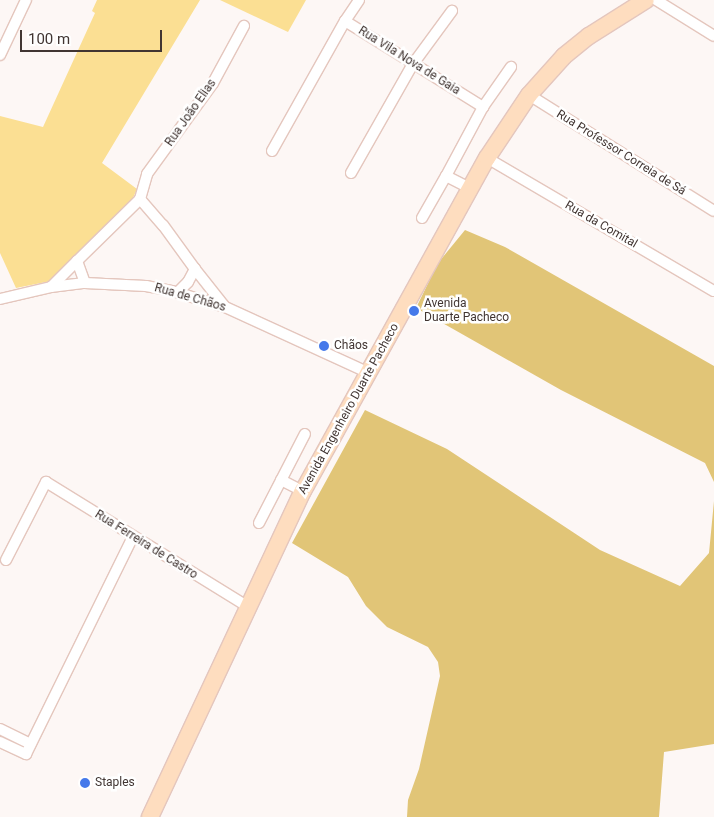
<!DOCTYPE html>
<meta charset="utf-8">
<style>
body{margin:0}
#map{position:relative;width:714px;height:817px;overflow:hidden;background:#fdf7f5;font-family:Roboto,sans-serif}
div>[style]{position:absolute}
.green>*{inset:0;background:#fbdf93}
.forest>*{inset:0;background:#e1c577}
.roads{filter:drop-shadow(1px 0 #e4c6bd) drop-shadow(-1px 0 #e4c6bd) drop-shadow(0 1px #e4c6bd) drop-shadow(0 -1px #e4c6bd)}
.street>*{height:10px;margin:-5px;padding:0 5px;transform-origin:5px;border-radius:5px;background:#fff}
.primary>*{height:16px;margin:-8px;padding:0 8px;transform-origin:8px;border-radius:8px;background:#feddbf}
.dots>*{width:14px;height:14px;translate:-50% -50%;box-sizing:border-box;border:2px solid #fff;border-radius:50%}
span{translate:-50% -50%;white-space:nowrap;text-align:center;line-height:1.15;-webkit-text-stroke:5px #fff;paint-order:stroke}
.street-label{font-size:12px;color:#413532}
.poi-label{font-size:12px;color:#413532}
.left{translate:0 -50%;text-align:left}
.scale{position:absolute;left:20px;top:30px;width:142px;height:22px;box-sizing:border-box;border:2px solid #413532;border-top:0;padding-left:6px;font-size:15px;line-height:18px;white-space:nowrap;color:#413532;-webkit-text-stroke:4px #fff;paint-order:stroke}
</style>
<div id="map">
<div class="green">
<i style="clip-path:polygon(97px 0,200px 0,102px 163px,137px 189px,133px 198px,51px 281px,16px 288px,0 253px,0 116px,43px 127px,95px 13px,92px 11px)"></i>
<i style="clip-path:polygon(220px 0,306px 0,288px 32px)"></i>
</div>
<div class="forest">
<i style="clip-path:polygon(465px 230px,505px 247px,714px 366px,714px 482px,705px 463px,561px 390px,416px 308px,438px 263px)"></i>
<i style="clip-path:polygon(365px 410px,447px 449px,600px 550px,680px 586px,709px 553px,714px 501px,714px 744px,664px 752px,659px 817px,407px 817px,408px 800px,419px 769px,440px 676px,438px 662px,428px 647px,387px 627px,366px 606px,348px 577px,292px 543px)"></i>
</div>
<div class="roads">
<div class="street">
<i style="left:656px;top:0;width:68px;rotate:31.8deg"></i>
<i style="left:345px;top:21px;width:25px;rotate:-56deg"></i>
<i style="left:0;top:55px;width:61px;rotate:-64.7deg"></i>
<i style="left:529px;top:95px;width:218px;rotate:32.1deg"></i>
<i style="left:483px;top:107px;width:49px;rotate:-55deg"></i>
<i style="left:272px;top:151px;width:149px;rotate:-60.7deg"></i>
<i style="left:345px;top:21px;width:163px;rotate:31.9deg"></i>
<i style="left:483px;top:107px;width:78px;rotate:118.2deg"></i>
<i style="left:446px;top:176px;width:27px;rotate:27deg"></i>
<i style="left:487px;top:158px;width:263px;rotate:30.4deg"></i>
<i style="left:351px;top:173px;width:125px;rotate:-60.4deg"></i>
<i style="left:413px;top:64px;width:66px;rotate:-53.7deg"></i>
<i style="left:140px;top:199px;width:26px;rotate:-74deg"></i>
<i style="left:147px;top:174px;width:112px;rotate:-54deg"></i>
<i style="left:213px;top:83px;width:65px;rotate:-61.5deg"></i>
<i style="left:140px;top:199px;width:35px;rotate:49deg"></i>
<i style="left:163px;top:225px;width:54px;rotate:54deg"></i>
<i style="left:422px;top:218px;width:48px;rotate:-60.3deg"></i>
<i style="left:77px;top:261px;width:88px;rotate:-44.5deg"></i>
<i style="left:51px;top:287px;width:37px;rotate:-45deg"></i>
<i style="left:77px;top:261px;width:23px;rotate:70deg"></i>
<i style="left:178px;top:292px;width:14px;rotate:-45deg"></i>
<i style="left:188px;top:282px;width:15px;rotate:-62deg"></i>
<i style="left:195px;top:269px;width:48px;rotate:51.7deg"></i>
<i style="left:0;top:299px;width:52px;rotate:-13.2deg"></i>
<i style="left:51px;top:287px;width:34px;rotate:-7deg"></i>
<i style="left:85px;top:283px;width:61px;rotate:2.8deg"></i>
<i style="left:146px;top:286px;width:26px;rotate:11deg"></i>
<i style="left:172px;top:291px;width:55px;rotate:16.8deg"></i>
<i style="left:225px;top:307px;width:158px;rotate:24.6deg"></i>
<i style="left:281px;top:480px;width:25px;rotate:27deg"></i>
<i style="left:259px;top:523px;width:100px;rotate:-62.7deg"></i>
<i style="left:6px;top:560px;width:88px;rotate:-62.9deg"></i>
<i style="left:46px;top:482px;width:236px;rotate:31.7deg"></i>
<i style="left:0;top:729px;width:34px;rotate:26deg"></i>
<i style="left:0;top:742px;width:29px;rotate:25deg"></i>
<i style="left:26px;top:754px;width:242px;rotate:-63.8deg"></i>
</div>
<div class="primary">
<i style="left:150px;top:817px;width:360px;rotate:-64.9deg"></i>
<i style="left:303px;top:491px;width:380px;rotate:-61.1deg"></i>
<i style="left:487px;top:158px;width:76px;rotate:-56.3deg"></i>
<i style="left:529px;top:95px;width:52px;rotate:-48.1deg"></i>
<i style="left:564px;top:56px;width:32px;rotate:-39deg"></i>
<i style="left:589px;top:36px;width:67px;rotate:-32.3deg"></i>
</div>
</div>
<div class="dots">
<i style="left:414px;top:311px;background:#4579ea"></i>
<i style="left:324px;top:346px;background:#4579ea"></i>
<i style="left:85px;top:783px;background:#4579ea"></i>
</div>
<div class="street-label">
<span style="left:409px;top:61px;rotate:32deg">Rua Vila Nova de Gaia</span>
<span style="left:191px;top:113px;rotate:-55deg">Rua João Elias</span>
<span style="left:621px;top:153px;rotate:32deg">Rua Professor Correia de Sá</span>
<span style="left:601px;top:225px;rotate:30deg">Rua da Comital</span>
<span style="left:190px;top:298px;rotate:16deg">Rua de Chãos</span>
<span style="left:349px;top:409px;rotate:-61deg">Avenida Engenheiro Duarte Pacheco</span>
<span style="left:146px;top:545px;rotate:32deg">Rua Ferreira de Castro</span>
</div>
<div class="poi-label">
<span class="left" style="left:424px;top:311px">Avenida<br>Duarte Pacheco</span>
<span class="left" style="left:334px;top:346px">Chãos</span>
<span class="left" style="left:95px;top:783px">Staples</span>
</div>
<div class="scale">100 m</div>
</div>
